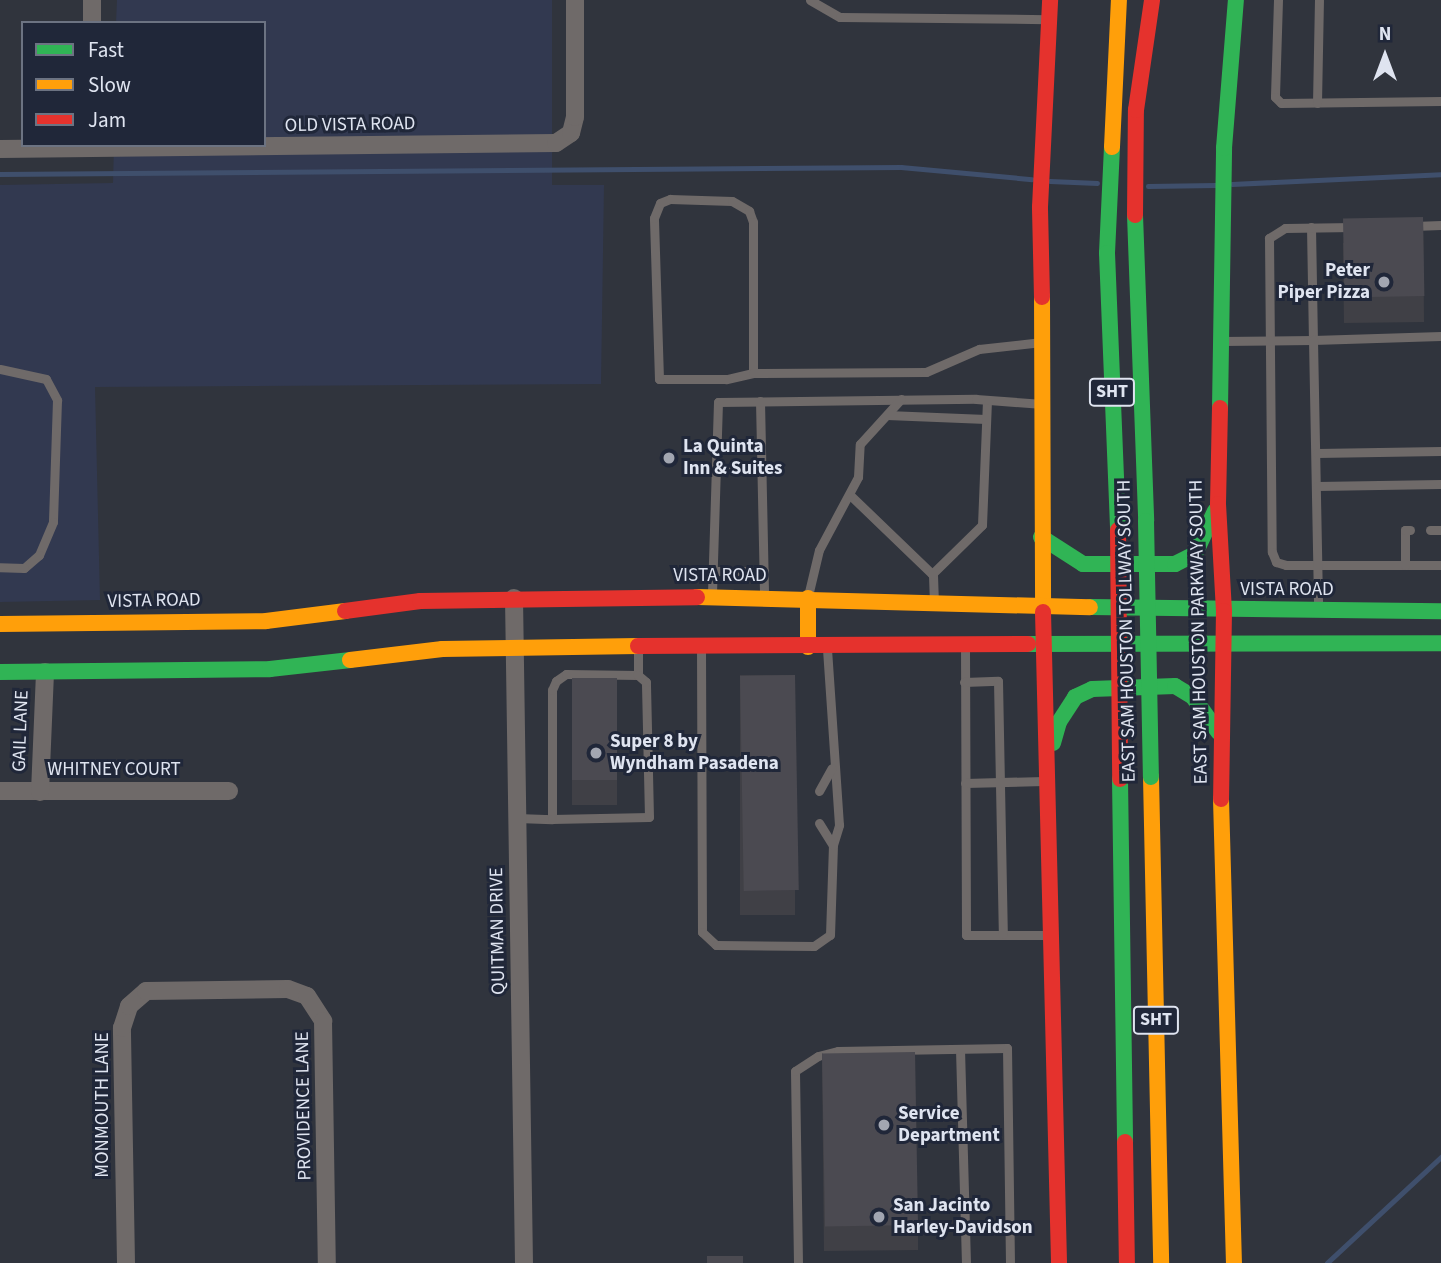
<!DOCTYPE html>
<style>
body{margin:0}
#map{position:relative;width:1441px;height:1263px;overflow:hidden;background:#30343d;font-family:"Source Sans 3",sans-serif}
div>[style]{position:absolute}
.built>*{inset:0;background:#323950}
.stream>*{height:4.5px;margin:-2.25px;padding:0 2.25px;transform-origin:2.25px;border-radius:2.25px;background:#3f4f6c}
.lane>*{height:9px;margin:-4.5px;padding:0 4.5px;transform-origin:4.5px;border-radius:4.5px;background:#6f6a69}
.street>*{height:18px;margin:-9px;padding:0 9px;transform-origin:9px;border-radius:9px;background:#6f6a69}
.fast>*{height:16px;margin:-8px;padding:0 8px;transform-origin:8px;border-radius:8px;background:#30b455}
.slow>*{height:16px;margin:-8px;padding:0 8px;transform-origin:8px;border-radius:8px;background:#ff9f0a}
.jam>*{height:16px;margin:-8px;padding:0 8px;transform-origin:8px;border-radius:8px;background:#e5322d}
.fast-bridge>*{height:16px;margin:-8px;padding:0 8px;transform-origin:8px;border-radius:8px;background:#30b455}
.jam-bridge>*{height:16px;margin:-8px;padding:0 8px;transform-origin:8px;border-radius:8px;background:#e5322d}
.wall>*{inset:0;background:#404046;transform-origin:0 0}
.building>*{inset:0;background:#4b4a51;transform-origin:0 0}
.dots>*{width:19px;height:19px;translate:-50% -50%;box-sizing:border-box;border:4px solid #202739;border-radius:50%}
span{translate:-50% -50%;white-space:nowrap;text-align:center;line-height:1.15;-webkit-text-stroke:6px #202739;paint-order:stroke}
.shield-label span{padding:2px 5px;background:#202739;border:2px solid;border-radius:5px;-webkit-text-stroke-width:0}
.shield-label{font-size:18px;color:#dfe4f0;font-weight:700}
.street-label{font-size:19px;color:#dfe4f0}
.poi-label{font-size:19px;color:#dfe4f0;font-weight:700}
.right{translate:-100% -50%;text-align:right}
.left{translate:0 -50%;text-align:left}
.legend{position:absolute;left:21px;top:21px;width:245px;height:126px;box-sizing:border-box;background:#202739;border:2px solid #6c7382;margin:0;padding:9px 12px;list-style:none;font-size:21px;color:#dfe4f0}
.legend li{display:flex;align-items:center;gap:14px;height:35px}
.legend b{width:35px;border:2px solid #6c7382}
.north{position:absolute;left:1350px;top:21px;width:70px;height:70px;-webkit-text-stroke:5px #202739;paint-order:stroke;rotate:0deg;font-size:19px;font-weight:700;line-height:28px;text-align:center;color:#dfe4f0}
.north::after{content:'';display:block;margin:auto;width:24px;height:32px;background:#dfe4f0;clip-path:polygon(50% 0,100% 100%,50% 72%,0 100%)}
</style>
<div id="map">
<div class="built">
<i style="clip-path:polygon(117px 0,552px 0,552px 185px,604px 185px,601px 384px,95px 387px,100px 600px,0 602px,0 185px,113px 183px,114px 145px,264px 145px,264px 23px,116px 23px)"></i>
</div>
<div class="stream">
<i style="left:0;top:174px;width:901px;rotate:-0.45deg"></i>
<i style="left:901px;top:167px;width:131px;rotate:5.3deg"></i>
<i style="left:1050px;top:181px;width:47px;rotate:2.4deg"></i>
<i style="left:1232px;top:184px;width:209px;rotate:-2.7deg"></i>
<i style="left:1148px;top:186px;width:68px;rotate:-0.8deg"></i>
<i style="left:1327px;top:1263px;width:156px;rotate:-42.9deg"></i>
</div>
<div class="lane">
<i style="left:810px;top:0;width:34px;rotate:30deg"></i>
<i style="left:840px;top:17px;width:207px;rotate:0.6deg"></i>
<i style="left:1278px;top:0;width:97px;rotate:91.8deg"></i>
<i style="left:1275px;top:97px;width:8px;rotate:45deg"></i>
<i style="left:1281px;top:103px;width:160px;rotate:-0.7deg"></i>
<i style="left:1317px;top:103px;width:103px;rotate:-88.9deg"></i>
<i style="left:1414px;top:226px;width:27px;rotate:-2deg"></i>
<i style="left:1311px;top:227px;width:113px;rotate:89deg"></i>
<i style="left:1313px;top:340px;width:128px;rotate:-1.8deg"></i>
<i style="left:1354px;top:227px;width:69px;rotate:179.2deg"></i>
<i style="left:1285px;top:228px;width:19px;rotate:148deg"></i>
<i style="left:1269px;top:238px;width:314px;rotate:89.5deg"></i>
<i style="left:1272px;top:552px;width:11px;rotate:68deg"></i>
<i style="left:1276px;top:562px;width:10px;rotate:17deg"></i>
<i style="left:1286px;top:565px;width:155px"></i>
<i style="left:1222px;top:341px;width:91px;rotate:-0.6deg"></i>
<i style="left:1313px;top:340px;width:269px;rotate:88.9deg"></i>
<i style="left:0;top:369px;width:47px;rotate:12.3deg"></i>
<i style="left:46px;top:379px;width:24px;rotate:62deg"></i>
<i style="left:57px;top:400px;width:122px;rotate:91.9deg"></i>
<i style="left:53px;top:522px;width:36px;rotate:113deg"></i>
<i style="left:39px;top:555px;width:20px;rotate:139deg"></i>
<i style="left:24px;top:568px;width:24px;rotate:-178deg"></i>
<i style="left:753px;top:373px;width:28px;rotate:167deg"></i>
<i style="left:726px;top:379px;width:67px;rotate:180deg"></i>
<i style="left:659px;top:379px;width:161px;rotate:-91.8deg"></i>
<i style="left:654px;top:218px;width:16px;rotate:-68deg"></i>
<i style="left:660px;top:203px;width:11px;rotate:-22deg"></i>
<i style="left:670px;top:199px;width:62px;rotate:1.8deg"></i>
<i style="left:732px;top:201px;width:20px;rotate:30deg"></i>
<i style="left:749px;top:211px;width:12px;rotate:70deg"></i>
<i style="left:753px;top:222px;width:151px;rotate:90deg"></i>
<i style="left:753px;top:373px;width:173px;rotate:-0.3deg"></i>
<i style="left:926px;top:372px;width:58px;rotate:-23.5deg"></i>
<i style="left:979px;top:349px;width:63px;rotate:-6.3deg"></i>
<i style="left:760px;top:401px;width:194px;rotate:88.8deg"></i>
<i style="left:887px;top:415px;width:99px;rotate:2.3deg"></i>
<i style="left:1317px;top:453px;width:124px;rotate:-0.9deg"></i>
<i style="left:719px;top:469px;width:43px"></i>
<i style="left:1317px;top:486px;width:124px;rotate:-0.9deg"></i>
<i style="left:850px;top:495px;width:115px;rotate:43.9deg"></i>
<i style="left:933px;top:575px;width:23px;rotate:88deg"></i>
<i style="left:1430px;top:530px;width:11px"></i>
<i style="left:1405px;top:565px;width:35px;rotate:-90deg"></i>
<i style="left:1405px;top:530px;width:5px"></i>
<i style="left:712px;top:571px;width:52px"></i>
<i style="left:932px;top:574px;width:70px;rotate:-44.4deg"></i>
<i style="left:982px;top:525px;width:125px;rotate:-87.7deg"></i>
<i style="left:712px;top:593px;width:191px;rotate:-88.2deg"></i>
<i style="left:718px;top:402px;width:258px;rotate:-0.7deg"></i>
<i style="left:976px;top:399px;width:67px;rotate:4.3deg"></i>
<i style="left:808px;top:596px;width:47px;rotate:-76.6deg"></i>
<i style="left:819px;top:550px;width:83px;rotate:-61.9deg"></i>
<i style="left:858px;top:477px;width:33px;rotate:-87deg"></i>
<i style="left:860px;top:444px;width:61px;rotate:-47.7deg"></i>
<i style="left:965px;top:646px;width:289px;rotate:89.8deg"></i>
<i style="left:966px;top:935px;width:83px"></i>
<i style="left:701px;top:648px;width:284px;rotate:89.8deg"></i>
<i style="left:702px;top:932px;width:19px;rotate:43deg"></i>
<i style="left:716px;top:945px;width:98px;rotate:0.6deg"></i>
<i style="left:814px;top:946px;width:19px;rotate:-35deg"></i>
<i style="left:830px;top:935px;width:90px;rotate:-88.1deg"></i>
<i style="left:833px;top:845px;width:21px;rotate:-73deg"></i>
<i style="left:839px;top:825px;width:178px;rotate:-93.9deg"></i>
<i style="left:964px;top:682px;width:34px;rotate:-2deg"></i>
<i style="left:998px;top:681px;width:253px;rotate:88.9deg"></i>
<i style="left:965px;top:783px;width:79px;rotate:-1.5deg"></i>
<i style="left:819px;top:791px;width:26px;rotate:-61deg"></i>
<i style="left:517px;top:818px;width:35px;rotate:2deg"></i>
<i style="left:552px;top:819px;width:129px;rotate:-90deg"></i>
<i style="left:552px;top:690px;width:10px;rotate:-66deg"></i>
<i style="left:556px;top:681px;width:12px;rotate:-35deg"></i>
<i style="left:566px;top:674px;width:72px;rotate:0.8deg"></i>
<i style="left:638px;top:675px;width:27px;rotate:-90deg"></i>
<i style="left:552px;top:819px;width:97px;rotate:-1.2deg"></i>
<i style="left:649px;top:817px;width:135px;rotate:-91.3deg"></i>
<i style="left:646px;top:682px;width:11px;rotate:-139deg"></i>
<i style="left:819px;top:823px;width:26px;rotate:58deg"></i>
<i style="left:960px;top:1049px;width:214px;rotate:88.4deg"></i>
<i style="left:798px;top:1263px;width:192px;rotate:-90.9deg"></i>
<i style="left:795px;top:1071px;width:27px;rotate:-33deg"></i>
<i style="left:818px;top:1056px;width:21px;rotate:-14deg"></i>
<i style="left:838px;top:1051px;width:169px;rotate:-1deg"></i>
<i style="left:1007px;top:1048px;width:215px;rotate:89.2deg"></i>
</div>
<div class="street">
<i style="left:92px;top:23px;width:23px;rotate:-90deg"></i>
<i style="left:0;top:149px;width:556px;rotate:-0.62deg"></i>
<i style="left:556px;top:143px;width:18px;rotate:-34deg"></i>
<i style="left:571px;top:133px;width:16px;rotate:-76deg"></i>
<i style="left:575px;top:117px;width:117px;rotate:-90deg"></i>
<i style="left:514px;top:598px;width:665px;rotate:89.14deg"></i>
<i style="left:0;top:791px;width:229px"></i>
<i style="left:40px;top:792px;width:120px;rotate:-87.6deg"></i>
<i style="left:126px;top:1263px;width:235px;rotate:-91deg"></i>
<i style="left:122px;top:1028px;width:23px;rotate:-72deg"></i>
<i style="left:129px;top:1006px;width:23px;rotate:-41deg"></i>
<i style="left:146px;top:991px;width:142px;rotate:-0.8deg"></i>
<i style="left:288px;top:989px;width:20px;rotate:20deg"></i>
<i style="left:307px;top:996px;width:30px;rotate:57deg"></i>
<i style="left:323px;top:1021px;width:242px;rotate:89.1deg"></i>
</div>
<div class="fast">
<i style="left:1112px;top:147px;width:106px;rotate:92.7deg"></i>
<i style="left:1107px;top:253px;width:277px;rotate:87.7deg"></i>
<i style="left:1135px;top:215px;width:306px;rotate:87.9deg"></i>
<i style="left:1220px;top:408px;width:260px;rotate:-89.1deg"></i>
<i style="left:1224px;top:148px;width:148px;rotate:-85.4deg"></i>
<i style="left:1041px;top:537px;width:50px;rotate:32.7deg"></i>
<i style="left:1083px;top:564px;width:92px"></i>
<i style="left:1175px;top:564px;width:22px;rotate:-27deg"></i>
<i style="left:1195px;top:554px;width:47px;rotate:-65.1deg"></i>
<i style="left:1090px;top:607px;width:351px;rotate:0.7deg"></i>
<i style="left:1028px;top:644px;width:413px;rotate:-0.1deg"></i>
<i style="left:0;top:672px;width:270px;rotate:-0.6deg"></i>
<i style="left:270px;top:669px;width:81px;rotate:-6.4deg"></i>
<i style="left:1053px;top:743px;width:22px;rotate:-74deg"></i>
<i style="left:1059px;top:722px;width:30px;rotate:-57deg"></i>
<i style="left:1075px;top:697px;width:19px;rotate:-25deg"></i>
<i style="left:1092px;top:689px;width:83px;rotate:-2.1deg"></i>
<i style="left:1175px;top:686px;width:21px;rotate:31deg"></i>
<i style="left:1193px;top:697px;width:44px;rotate:54.2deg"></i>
<i style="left:1120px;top:779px;width:363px;rotate:89.2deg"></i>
</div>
<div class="slow">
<i style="left:1112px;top:147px;width:147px;rotate:-87.3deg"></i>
<i style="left:1042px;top:297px;width:315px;rotate:89.8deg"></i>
<i style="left:697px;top:597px;width:393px;rotate:1.5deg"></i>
<i style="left:808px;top:598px;width:49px;rotate:90deg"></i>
<i style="left:0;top:624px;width:266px;rotate:-0.6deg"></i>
<i style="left:266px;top:621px;width:80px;rotate:-7.2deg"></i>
<i style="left:350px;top:660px;width:93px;rotate:-6.8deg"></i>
<i style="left:442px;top:649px;width:196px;rotate:-0.9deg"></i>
<i style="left:1151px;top:777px;width:486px;rotate:88.8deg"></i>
<i style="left:1221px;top:799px;width:464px;rotate:88.4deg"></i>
</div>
<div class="jam">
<i style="left:1135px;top:215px;width:105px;rotate:-89.5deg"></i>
<i style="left:1136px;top:110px;width:111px;rotate:-81.7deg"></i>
<i style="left:1042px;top:297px;width:90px;rotate:-91.3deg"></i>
<i style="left:1040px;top:207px;width:207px;rotate:-87.2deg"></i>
<i style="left:1220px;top:408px;width:96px;rotate:91.2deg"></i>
<i style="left:1218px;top:504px;width:107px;rotate:86.8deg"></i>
<i style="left:1224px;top:611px;width:188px;rotate:90.9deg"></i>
<i style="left:345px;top:611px;width:76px;rotate:-7.6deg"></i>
<i style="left:420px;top:601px;width:277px;rotate:-0.8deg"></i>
<i style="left:1043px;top:612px;width:651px;rotate:88.59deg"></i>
<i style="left:638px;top:646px;width:390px;rotate:-0.3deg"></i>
<i style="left:1125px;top:1142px;width:121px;rotate:89.1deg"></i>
</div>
<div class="fast-bridge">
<i style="left:1146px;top:521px;width:256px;rotate:88.9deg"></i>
</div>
<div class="jam-bridge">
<i style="left:1118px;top:530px;width:249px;rotate:89.5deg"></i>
</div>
<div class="wall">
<i style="clip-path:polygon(1423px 217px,1424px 322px,1344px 323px,1343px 243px)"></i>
<i style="left:795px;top:675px;width:240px;height:55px;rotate:90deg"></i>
<i style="left:572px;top:678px;width:45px;height:127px"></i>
<i style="clip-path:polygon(822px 1053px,918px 1225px,918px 1250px,824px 1251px)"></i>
</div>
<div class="building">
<i style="left:1423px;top:217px;width:79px;height:80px;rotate:89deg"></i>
<i style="left:795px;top:675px;width:215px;height:55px;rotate:89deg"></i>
<i style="left:572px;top:678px;width:45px;height:102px"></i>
<i style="left:915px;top:1052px;width:173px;height:93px;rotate:89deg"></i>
<i style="left:707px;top:1256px;width:36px;height:7px"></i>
</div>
<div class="dots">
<i style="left:1384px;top:282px;background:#a2a6b1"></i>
<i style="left:669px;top:458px;background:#a2a6b1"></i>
<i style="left:596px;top:753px;background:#a2a6b1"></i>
<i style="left:884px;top:1125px;background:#a2a6b1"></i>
<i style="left:879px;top:1217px;background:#a2a6b1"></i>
</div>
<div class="shield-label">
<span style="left:1112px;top:392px">SHT</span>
<span style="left:1156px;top:1020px">SHT</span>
</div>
<div class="street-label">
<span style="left:350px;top:125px;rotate:-1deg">OLD VISTA ROAD</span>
<span style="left:720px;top:576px">VISTA ROAD</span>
<span style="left:1287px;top:590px">VISTA ROAD</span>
<span style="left:154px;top:601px;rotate:-1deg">VISTA ROAD</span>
<span style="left:1127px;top:631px;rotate:-91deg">EAST SAM HOUSTON TOLLWAY SOUTH</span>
<span style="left:1199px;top:632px;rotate:-91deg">EAST SAM HOUSTON PARKWAY SOUTH</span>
<span style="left:21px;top:731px;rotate:-88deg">GAIL LANE</span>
<span style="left:114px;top:770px">WHITNEY COURT</span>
<span style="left:498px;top:931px;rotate:-91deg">QUITMAN DRIVE</span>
<span style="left:103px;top:1105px;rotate:-90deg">MONMOUTH LANE</span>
<span style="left:304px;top:1106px;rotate:-91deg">PROVIDENCE LANE</span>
</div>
<div class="poi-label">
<span class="right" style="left:1370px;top:282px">Peter<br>Piper Pizza</span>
<span class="left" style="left:683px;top:458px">La Quinta<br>Inn &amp; Suites</span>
<span class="left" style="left:610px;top:753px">Super 8 by<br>Wyndham Pasadena</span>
<span class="left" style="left:898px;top:1125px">Service<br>Department</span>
<span class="left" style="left:893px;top:1217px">San Jacinto<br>Harley-Davidson</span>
</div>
<ul class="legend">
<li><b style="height:9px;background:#30b455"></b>Fast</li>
<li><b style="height:9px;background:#ff9f0a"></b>Slow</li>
<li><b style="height:9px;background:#e5322d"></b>Jam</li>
</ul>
<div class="north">N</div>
</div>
